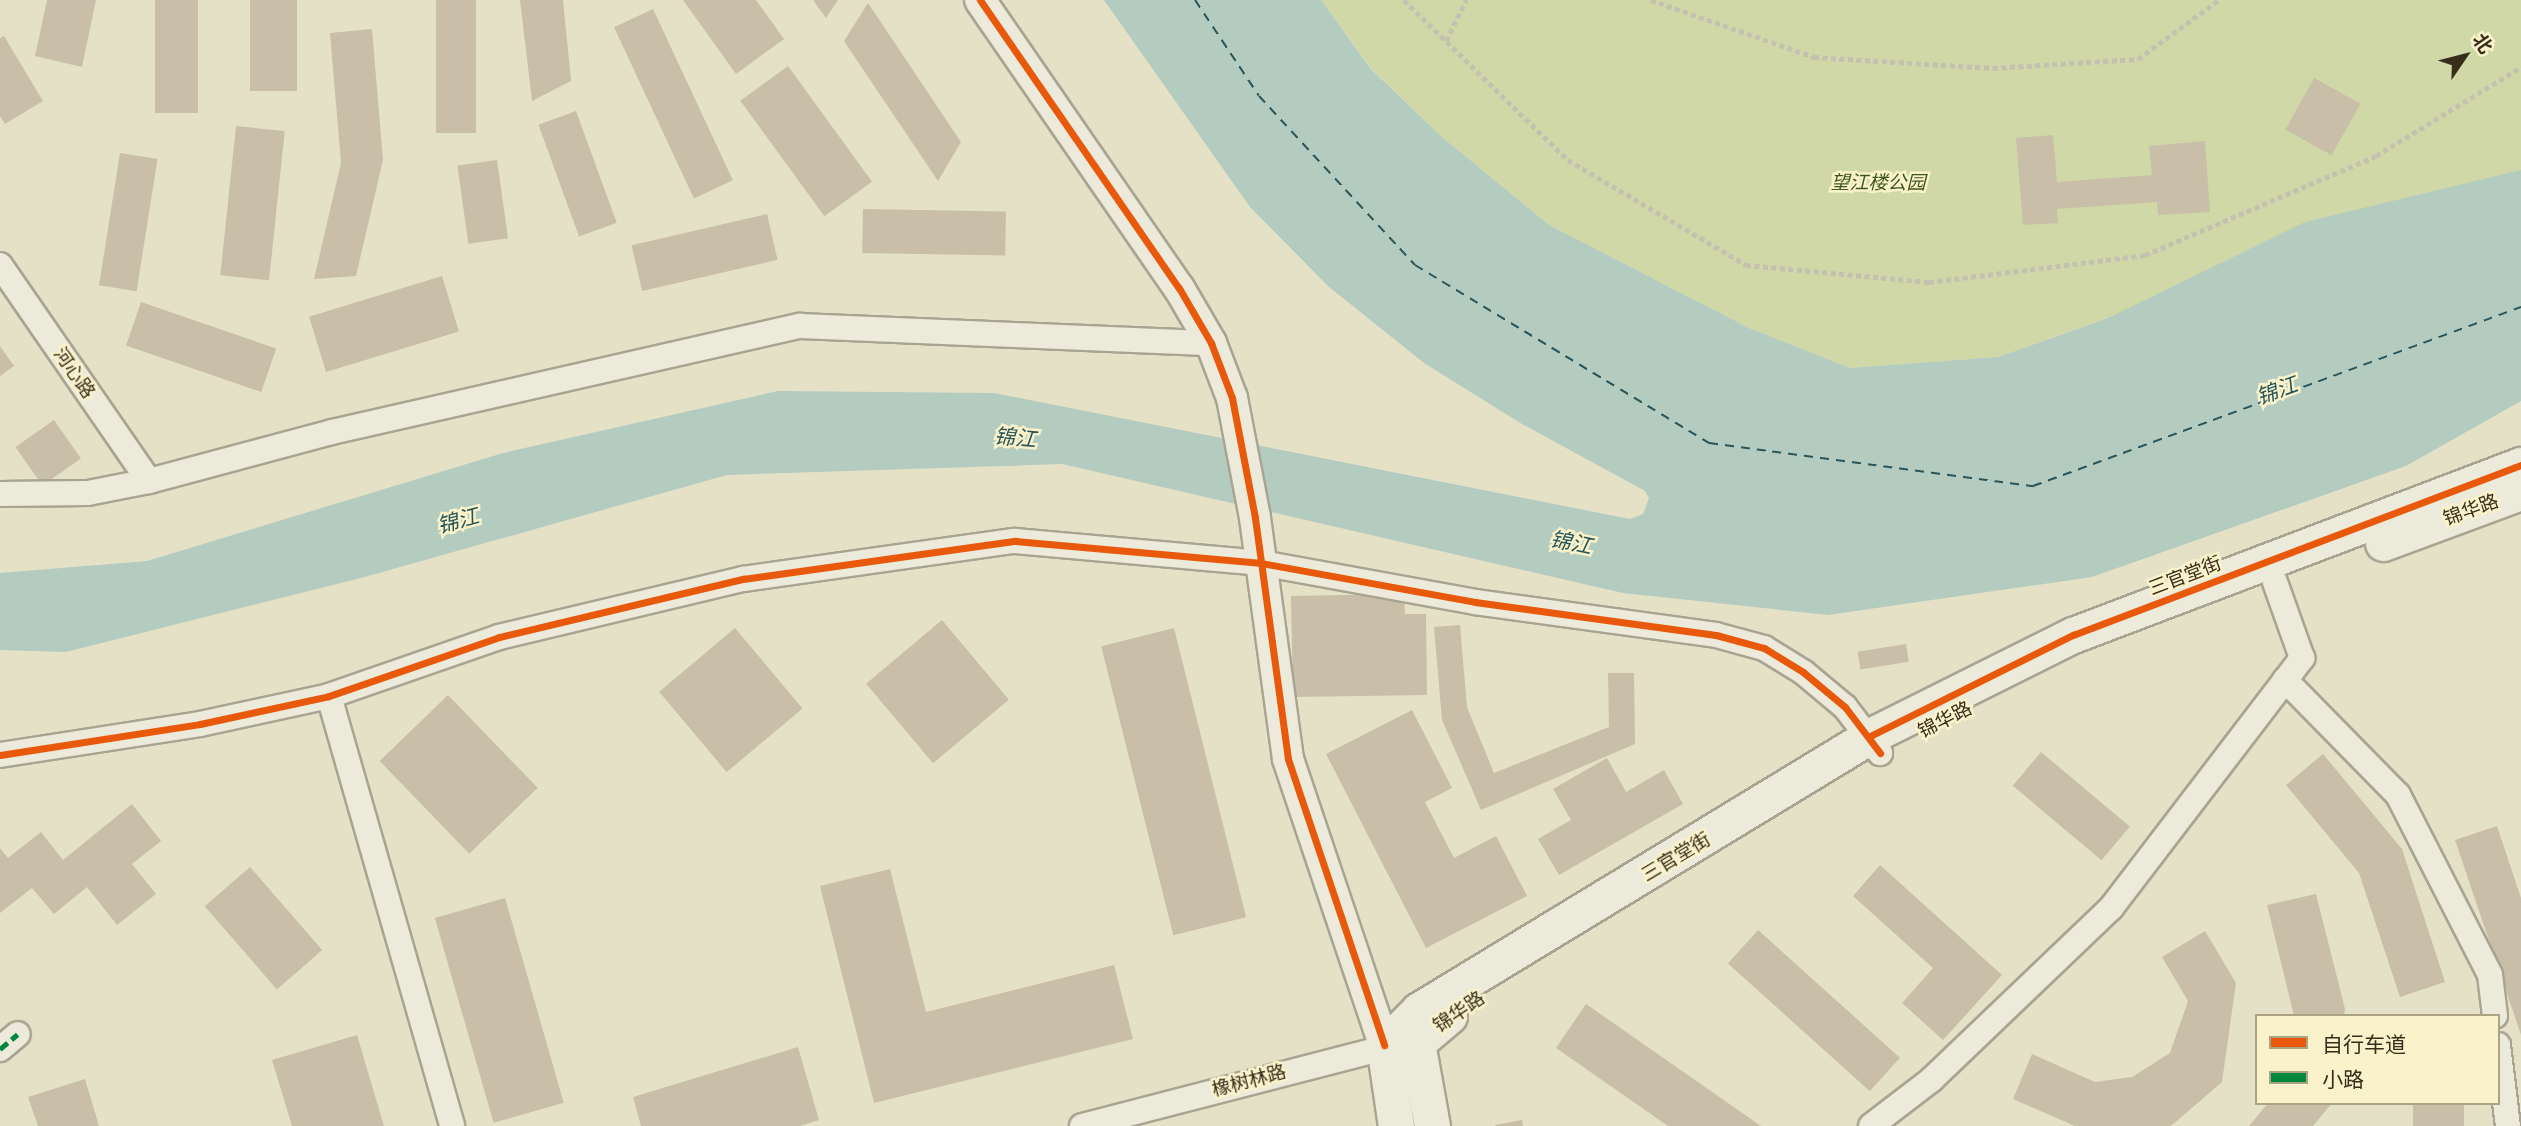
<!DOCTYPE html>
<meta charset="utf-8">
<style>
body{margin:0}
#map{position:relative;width:2521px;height:1126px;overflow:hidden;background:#e5e1c7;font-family:"Times New Roman","Noto Sans SC",serif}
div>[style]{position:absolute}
.green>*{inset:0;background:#d0d8a8}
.water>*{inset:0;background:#b4cbc0}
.ferry>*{height:2px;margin-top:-1px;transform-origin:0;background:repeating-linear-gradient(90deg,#275559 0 9px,transparent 0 16px)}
.building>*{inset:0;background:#c9bea8;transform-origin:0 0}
.path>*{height:4.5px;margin-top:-2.25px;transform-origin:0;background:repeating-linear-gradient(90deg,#c4c1b1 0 5px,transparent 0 8.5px)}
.roads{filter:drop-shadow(2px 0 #a9a491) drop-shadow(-2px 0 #a9a491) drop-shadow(0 2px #a9a491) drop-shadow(0 -2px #a9a491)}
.minor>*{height:24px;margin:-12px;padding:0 12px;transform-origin:12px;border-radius:12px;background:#eceada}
.tertiary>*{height:30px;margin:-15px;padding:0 15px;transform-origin:15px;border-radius:15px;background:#eceada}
.secondary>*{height:35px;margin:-17.5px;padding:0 17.5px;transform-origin:17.5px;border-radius:17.5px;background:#eceada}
.quiet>*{height:5px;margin-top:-2.5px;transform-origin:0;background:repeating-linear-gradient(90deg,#00873e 0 10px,transparent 0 15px)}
.cycleway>*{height:7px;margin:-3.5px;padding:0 3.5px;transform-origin:3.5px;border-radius:3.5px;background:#e8590c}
span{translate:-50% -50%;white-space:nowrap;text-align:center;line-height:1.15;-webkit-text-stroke:5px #f9f2cb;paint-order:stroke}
.park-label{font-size:19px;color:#3f561e;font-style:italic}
.street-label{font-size:19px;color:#382d1a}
.water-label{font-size:21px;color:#275559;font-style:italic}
.legend{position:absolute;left:2255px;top:1014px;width:245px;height:91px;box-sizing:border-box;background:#f9f2cb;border:2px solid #aca384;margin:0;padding:9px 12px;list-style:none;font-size:21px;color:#382d1a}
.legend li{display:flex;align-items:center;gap:14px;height:35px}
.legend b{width:35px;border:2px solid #aca384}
.north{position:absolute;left:2430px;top:21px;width:70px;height:70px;-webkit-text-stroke:5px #f9f2cb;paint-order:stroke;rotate:55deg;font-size:19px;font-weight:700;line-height:28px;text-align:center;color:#382d1a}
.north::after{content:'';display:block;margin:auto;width:24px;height:32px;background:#382d1a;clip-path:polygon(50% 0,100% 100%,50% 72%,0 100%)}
</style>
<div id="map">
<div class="green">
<i style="clip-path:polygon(1321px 0,2521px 0,2521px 170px,1998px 357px,1850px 368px,1749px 328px,1549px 225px,1442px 137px,1370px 67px)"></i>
</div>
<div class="water">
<i style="clip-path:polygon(1104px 0,1321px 0,1370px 68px,1442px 137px,1549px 225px,1749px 328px,1850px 368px,1998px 357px,2108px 318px,2305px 222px,2521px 170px,2521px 401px,2406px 466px,2092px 577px,1828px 615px,1623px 593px,1062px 464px,727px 475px,361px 578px,66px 652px,0 650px,0 573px,147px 561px,503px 453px,778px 391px,994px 393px,1630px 519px,1643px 514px,1649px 498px,1645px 491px,1522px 424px,1424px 363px,1329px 287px,1250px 207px)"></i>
</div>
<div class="ferry">
<i style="left:1195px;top:0;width:115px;rotate:56.3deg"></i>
<i style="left:1259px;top:96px;width:230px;rotate:47.3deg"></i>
<i style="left:1415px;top:265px;width:344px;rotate:31.2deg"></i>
<i style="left:1709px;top:443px;width:327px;rotate:7.6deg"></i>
<i style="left:2033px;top:486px;width:520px;rotate:-20.14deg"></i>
</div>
<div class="building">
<i style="clip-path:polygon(47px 0,96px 0,82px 67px,35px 56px)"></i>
<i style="left:155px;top:0;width:43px;height:113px"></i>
<i style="left:250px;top:0;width:47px;height:91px"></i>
<i style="left:436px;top:0;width:40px;height:133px"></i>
<i style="clip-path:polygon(520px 0,563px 0,571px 81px,532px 101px)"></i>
<i style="clip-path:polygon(683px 0,756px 0,784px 39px,736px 74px)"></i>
<i style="clip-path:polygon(813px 0,838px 0,826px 18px)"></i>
<i style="clip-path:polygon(868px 3px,961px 142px,938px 181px,844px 41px)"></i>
<i style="left:653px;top:9px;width:189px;height:43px;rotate:65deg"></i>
<i style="clip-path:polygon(372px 29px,383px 160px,356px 276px,314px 279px,341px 163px,330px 33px)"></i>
<i style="clip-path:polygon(4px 36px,43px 101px,5px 124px,0 116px,0 38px)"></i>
<i style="left:788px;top:66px;width:143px;height:59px;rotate:54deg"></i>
<i style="left:2314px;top:78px;width:53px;height:59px;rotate:29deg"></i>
<i style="left:576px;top:111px;width:119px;height:40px;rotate:70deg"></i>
<i style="left:236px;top:126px;width:49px;height:150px;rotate:6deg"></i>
<i style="clip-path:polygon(2053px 135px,2057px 182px,2152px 175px,2149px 146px,2205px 141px,2210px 212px,2158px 215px,2157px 202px,2057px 209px,2058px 223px,2023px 225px,2016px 138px)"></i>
<i style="left:120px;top:153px;width:38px;height:134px;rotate:9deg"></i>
<i style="left:497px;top:160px;width:79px;height:40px;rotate:82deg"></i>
<i style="left:863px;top:209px;width:143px;height:44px;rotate:1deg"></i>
<i style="left:767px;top:214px;width:47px;height:139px;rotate:77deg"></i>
<i style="left:442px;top:276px;width:58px;height:139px;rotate:73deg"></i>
<i style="left:141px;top:302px;width:143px;height:46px;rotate:19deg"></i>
<i style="clip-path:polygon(0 346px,14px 366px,0 376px)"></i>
<i style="left:54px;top:420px;width:47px;height:47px;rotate:55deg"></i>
<i style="clip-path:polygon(1404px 594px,1405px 614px,1426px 614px,1427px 695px,1293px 697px,1291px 596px)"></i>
<i style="left:942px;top:620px;width:104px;height:99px;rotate:50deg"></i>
<i style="clip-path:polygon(1460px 625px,1467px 707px,1494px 773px,1609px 727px,1608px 673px,1634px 673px,1635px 744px,1481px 810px,1442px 720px,1434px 627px)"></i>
<i style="left:735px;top:628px;width:105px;height:99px;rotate:50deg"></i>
<i style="left:1174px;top:628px;width:298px;height:75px;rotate:76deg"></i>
<i style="left:1906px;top:644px;width:18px;height:49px;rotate:81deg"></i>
<i style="left:448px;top:695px;width:129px;height:95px;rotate:46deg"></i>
<i style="clip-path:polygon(1412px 710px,1452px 788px,1425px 802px,1454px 858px,1496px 836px,1527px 896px,1426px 948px,1326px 754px)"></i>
<i style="left:2041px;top:752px;width:116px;height:44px;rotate:40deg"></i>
<i style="clip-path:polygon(2323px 754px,2402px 849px,2445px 982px,2400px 997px,2359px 873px,2286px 785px)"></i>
<i style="clip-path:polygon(1607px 758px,1626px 792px,1664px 770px,1683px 804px,1559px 875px,1538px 839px,1571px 820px,1553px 789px)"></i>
<i style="clip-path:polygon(132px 804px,161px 841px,132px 864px,156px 894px,117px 925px,87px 887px,54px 914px,32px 888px,0 913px,0 848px,8px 858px,41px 832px,63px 860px)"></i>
<i style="clip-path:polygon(2497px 826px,2521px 898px,2521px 1035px,2455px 840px)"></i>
<i style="clip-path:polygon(1880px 865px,2002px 975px,1943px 1040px,1902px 1003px,1933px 968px,1853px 896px)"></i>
<i style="left:250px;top:867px;width:110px;height:60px;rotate:49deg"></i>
<i style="clip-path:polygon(890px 869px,926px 1012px,1114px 965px,1133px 1039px,874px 1103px,820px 886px)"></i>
<i style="clip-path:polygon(2316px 894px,2345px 1009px,2344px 1016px,2294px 1016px,2267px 905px)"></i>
<i style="left:505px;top:898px;width:213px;height:73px;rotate:74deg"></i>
<i style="left:1758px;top:930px;width:191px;height:45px;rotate:42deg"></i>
<i style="clip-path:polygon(2205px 931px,2236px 983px,2222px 1082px,2171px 1126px,2075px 1126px,2013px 1099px,2032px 1054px,2095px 1082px,2132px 1077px,2170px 1053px,2188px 1001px,2162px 957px)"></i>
<i style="clip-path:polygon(1586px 1004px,1761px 1126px,1668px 1126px,1556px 1048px)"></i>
<i style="clip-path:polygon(357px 1035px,384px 1126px,292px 1126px,272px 1060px)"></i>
<i style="clip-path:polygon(798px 1047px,819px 1120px,800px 1126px,641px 1126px,633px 1097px)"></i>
<i style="clip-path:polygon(85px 1079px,99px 1126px,38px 1126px,28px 1097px)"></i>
<i style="clip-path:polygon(2268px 1103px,2332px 1103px,2313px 1126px,2249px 1126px)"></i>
<i style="left:2413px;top:1103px;width:51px;height:23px"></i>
<i style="clip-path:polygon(1522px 1120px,1523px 1126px,1496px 1126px,1495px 1125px)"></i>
</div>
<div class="path">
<i style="left:1404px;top:0;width:229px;rotate:44.3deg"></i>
<i style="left:1568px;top:160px;width:207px;rotate:30.5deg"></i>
<i style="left:1746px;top:265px;width:184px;rotate:5.3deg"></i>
<i style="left:1929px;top:282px;width:218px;rotate:-7.1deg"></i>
<i style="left:2145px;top:255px;width:251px;rotate:-23.2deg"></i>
<i style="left:2376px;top:156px;width:170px;rotate:-31.5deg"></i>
<i style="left:1651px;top:0;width:173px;rotate:19.3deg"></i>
<i style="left:1814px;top:57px;width:179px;rotate:3.5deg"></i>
<i style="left:1993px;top:68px;width:145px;rotate:-3.6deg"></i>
<i style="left:2138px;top:59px;width:100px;rotate:-36.1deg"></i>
<i style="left:1446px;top:41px;width:46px;rotate:-64deg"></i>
</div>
<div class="roads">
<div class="minor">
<i style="left:0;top:265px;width:262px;rotate:55.4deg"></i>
<i style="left:0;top:494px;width:88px;rotate:-0.7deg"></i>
<i style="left:88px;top:493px;width:62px;rotate:-11.1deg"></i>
<i style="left:149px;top:481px;width:189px;rotate:-15deg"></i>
<i style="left:332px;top:432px;width:480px;rotate:-12.8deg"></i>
<i style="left:800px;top:326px;width:411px;rotate:2.4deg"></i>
<i style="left:2285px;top:680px;width:161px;rotate:45.5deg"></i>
<i style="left:2398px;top:795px;width:202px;rotate:62.9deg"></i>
<i style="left:2490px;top:975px;width:41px;rotate:83deg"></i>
<i style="left:329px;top:696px;width:447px;rotate:74deg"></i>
<i style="left:0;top:755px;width:202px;rotate:-8.8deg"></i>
<i style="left:200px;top:724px;width:132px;rotate:-12.2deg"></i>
<i style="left:329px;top:696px;width:180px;rotate:-19.1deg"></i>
<i style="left:499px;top:637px;width:251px;rotate:-13.4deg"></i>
<i style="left:743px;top:579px;width:275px;rotate:-8deg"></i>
<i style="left:1015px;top:541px;width:247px;rotate:5.1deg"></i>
<i style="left:1261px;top:563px;width:218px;rotate:10.3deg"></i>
<i style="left:1475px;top:602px;width:243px;rotate:7.8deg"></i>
<i style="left:1716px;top:635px;width:50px;rotate:15.2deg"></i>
<i style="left:1764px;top:648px;width:46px;rotate:31.6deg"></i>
<i style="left:1803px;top:672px;width:55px;rotate:39.8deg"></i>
<i style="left:1845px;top:707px;width:58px;rotate:52.7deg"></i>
<i style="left:2498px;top:1045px;width:82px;rotate:83deg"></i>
<i style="left:0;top:1049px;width:23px;rotate:-40deg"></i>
<i style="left:1082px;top:1126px;width:328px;rotate:-14.5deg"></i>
<i style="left:1871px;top:1126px;width:76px;rotate:-37.5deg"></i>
<i style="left:1931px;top:1080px;width:249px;rotate:-43.7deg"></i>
<i style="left:2111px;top:908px;width:315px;rotate:-52.6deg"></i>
<i style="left:2302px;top:658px;width:81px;rotate:-109.6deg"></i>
</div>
<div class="tertiary">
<i style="left:980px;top:0;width:350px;rotate:55.4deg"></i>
<i style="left:1179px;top:288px;width:64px;rotate:59.8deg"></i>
<i style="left:1211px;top:343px;width:59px;rotate:69.1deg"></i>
<i style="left:1232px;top:398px;width:122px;rotate:79.1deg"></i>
<i style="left:1255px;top:518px;width:243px;rotate:82.2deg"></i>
<i style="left:1288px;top:759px;width:302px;rotate:71.4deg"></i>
</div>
<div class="secondary">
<i style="left:2383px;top:543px;width:147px;rotate:-20.3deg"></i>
<i style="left:1396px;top:1126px;width:82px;rotate:-98.4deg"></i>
<i style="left:1384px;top:1045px;width:49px;rotate:-45deg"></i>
<i style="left:1419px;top:1010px;width:528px;rotate:-31.28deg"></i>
<i style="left:1870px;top:736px;width:227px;rotate:-26.5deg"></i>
<i style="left:2073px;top:635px;width:479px;rotate:-20.8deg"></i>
<i style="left:1432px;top:1126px;width:84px;rotate:-100.2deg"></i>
<i style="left:1417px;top:1043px;width:42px;rotate:-40.2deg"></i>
</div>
</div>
<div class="quiet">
<i style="left:0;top:1049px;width:23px;rotate:-40deg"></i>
</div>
<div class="cycleway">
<i style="left:980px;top:0;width:350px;rotate:55.4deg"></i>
<i style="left:1179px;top:288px;width:64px;rotate:59.8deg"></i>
<i style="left:1211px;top:343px;width:59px;rotate:69.1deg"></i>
<i style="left:1232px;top:398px;width:122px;rotate:79.1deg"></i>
<i style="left:1255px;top:518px;width:243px;rotate:82.2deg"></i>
<i style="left:1288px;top:759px;width:302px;rotate:71.4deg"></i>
<i style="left:1870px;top:736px;width:227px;rotate:-26.5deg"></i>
<i style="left:2073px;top:635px;width:479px;rotate:-20.8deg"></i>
<i style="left:0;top:755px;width:202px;rotate:-8.8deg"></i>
<i style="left:200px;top:724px;width:132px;rotate:-12.2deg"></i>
<i style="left:329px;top:696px;width:180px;rotate:-19.1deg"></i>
<i style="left:499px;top:637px;width:251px;rotate:-13.4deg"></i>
<i style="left:743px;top:579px;width:275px;rotate:-8deg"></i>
<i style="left:1015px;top:541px;width:247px;rotate:5.1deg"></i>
<i style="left:1261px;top:563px;width:218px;rotate:10.3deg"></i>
<i style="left:1475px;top:602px;width:243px;rotate:7.8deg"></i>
<i style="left:1716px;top:635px;width:50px;rotate:15.2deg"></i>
<i style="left:1764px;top:648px;width:46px;rotate:31.6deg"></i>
<i style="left:1803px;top:672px;width:55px;rotate:39.8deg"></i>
<i style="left:1845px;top:707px;width:58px;rotate:52.7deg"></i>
</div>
<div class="park-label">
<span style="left:1878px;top:183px">望江楼公园</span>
</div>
<div class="street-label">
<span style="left:74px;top:373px;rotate:55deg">河心路</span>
<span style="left:2471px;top:510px;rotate:-20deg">锦华路</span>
<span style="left:2185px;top:576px;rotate:-21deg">三官堂街</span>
<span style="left:1945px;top:720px;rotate:-27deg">锦华路</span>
<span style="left:1676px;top:857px;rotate:-31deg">三官堂街</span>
<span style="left:1459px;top:1012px;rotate:-34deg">锦华路</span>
<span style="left:1249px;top:1081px;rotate:-15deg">橡树林路</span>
</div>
<div class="water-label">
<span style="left:2277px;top:391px;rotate:-20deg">锦江</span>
<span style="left:1015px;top:438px;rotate:5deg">锦江</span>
<span style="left:458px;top:521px;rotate:-15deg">锦江</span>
<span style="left:1571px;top:543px;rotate:11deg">锦江</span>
</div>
<ul class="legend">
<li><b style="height:9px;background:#e8590c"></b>自行车道</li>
<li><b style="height:9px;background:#00873e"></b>小路</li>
</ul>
<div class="north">北</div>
</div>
